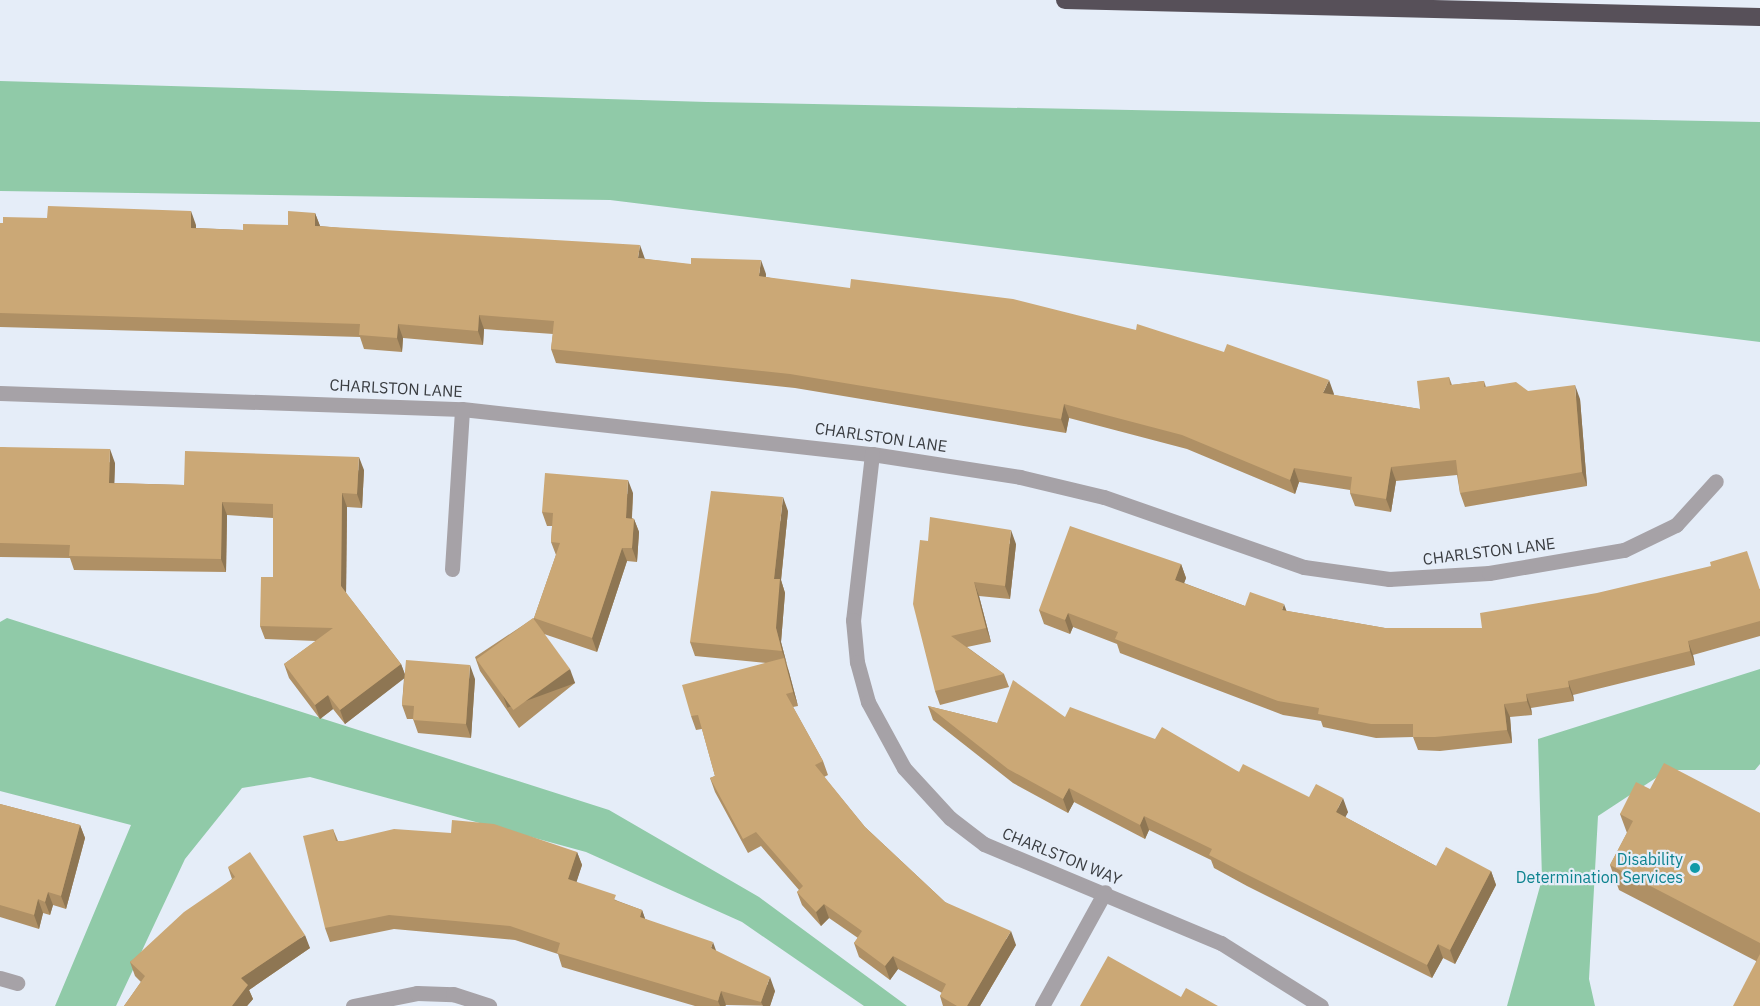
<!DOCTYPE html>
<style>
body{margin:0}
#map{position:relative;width:1760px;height:1006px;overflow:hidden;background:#e5edf8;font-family:"IBM Plex Sans",sans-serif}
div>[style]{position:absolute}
.forest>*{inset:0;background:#90caa8}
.minor>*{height:15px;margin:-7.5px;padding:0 7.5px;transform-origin:7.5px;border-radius:7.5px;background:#a6a2a7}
.highway>*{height:18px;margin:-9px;padding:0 9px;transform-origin:9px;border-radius:9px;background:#575059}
.wall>*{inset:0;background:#af9065}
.shaded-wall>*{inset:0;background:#8e7653;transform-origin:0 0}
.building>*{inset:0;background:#cba876;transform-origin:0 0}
.dots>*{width:16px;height:16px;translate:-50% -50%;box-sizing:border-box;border:3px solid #e5edf8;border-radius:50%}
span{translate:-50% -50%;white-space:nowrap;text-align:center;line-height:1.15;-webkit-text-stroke:4.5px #e5edf8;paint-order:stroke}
.street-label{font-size:16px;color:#3a3d41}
.culture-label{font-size:16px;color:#0d838f}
.right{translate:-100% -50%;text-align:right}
</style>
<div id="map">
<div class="forest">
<i style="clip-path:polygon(0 81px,707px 102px,1760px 122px,1760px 342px,610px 200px,0 191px)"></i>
<i style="clip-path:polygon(7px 618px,609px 810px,759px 897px,907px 1006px,864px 1006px,742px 922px,586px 852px,310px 777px,242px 788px,185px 859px,116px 1006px,55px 1006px,131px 825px,0 791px,0 622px)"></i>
<i style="clip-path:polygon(1760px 669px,1760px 764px,1755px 770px,1668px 770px,1598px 816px,1589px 979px,1595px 1006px,1507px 1006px,1542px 879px,1538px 739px)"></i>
</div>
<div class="minor">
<i style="left:0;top:393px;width:462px;rotate:2deg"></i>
<i style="left:462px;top:409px;width:412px;rotate:6.3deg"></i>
<i style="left:872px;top:454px;width:150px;rotate:8.8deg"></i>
<i style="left:1020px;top:477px;width:86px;rotate:13.4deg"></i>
<i style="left:1104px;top:497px;width:212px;rotate:19.3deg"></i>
<i style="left:1304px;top:567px;width:86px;rotate:8deg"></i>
<i style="left:1389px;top:579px;width:100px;rotate:-3.4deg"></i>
<i style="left:1489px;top:573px;width:137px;rotate:-9.7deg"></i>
<i style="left:1624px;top:550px;width:58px;rotate:-25.7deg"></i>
<i style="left:1676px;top:525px;width:59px;rotate:-47.7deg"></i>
<i style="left:872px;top:454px;width:167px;rotate:96.5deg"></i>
<i style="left:853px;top:620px;width:42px;rotate:84.6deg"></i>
<i style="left:857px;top:662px;width:41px;rotate:74.6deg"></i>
<i style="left:868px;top:702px;width:75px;rotate:61.4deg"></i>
<i style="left:904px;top:768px;width:68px;rotate:47.4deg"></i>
<i style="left:950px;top:818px;width:43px;rotate:37.4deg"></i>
<i style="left:984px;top:844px;width:257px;rotate:22.7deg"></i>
<i style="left:1221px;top:943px;width:118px;rotate:32.2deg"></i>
<i style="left:452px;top:569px;width:160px;rotate:-86.4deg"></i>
<i style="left:0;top:978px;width:18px;rotate:16deg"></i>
<i style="left:353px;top:1006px;width:65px;rotate:-11.5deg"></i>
<i style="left:417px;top:993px;width:36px;rotate:2deg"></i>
<i style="left:453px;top:994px;width:38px;rotate:18deg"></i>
<i style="left:1042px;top:1006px;width:130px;rotate:-61.1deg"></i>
</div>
<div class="highway">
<i style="left:1065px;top:0;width:695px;rotate:1.4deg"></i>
</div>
<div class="wall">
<i style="clip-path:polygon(315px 213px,320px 226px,645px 259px,766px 274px,766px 277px,1334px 394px,1333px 395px,1420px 409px,1449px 377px,1452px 385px,1484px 381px,1486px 387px,1528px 391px,1580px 399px,1587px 486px,1465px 507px,1460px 493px,1457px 475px,1396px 481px,1391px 512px,1355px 506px,1350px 493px,1350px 490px,1299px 482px,1295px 494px,1187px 449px,1069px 418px,1066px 433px,795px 388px,556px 363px,551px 349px,553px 334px,484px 329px,483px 345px,403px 338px,402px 352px,364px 349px,360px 337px,0 327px,0 223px,196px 225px,196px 228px,243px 230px,288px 225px)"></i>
<i style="clip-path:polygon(0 447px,115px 463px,114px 483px,184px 485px,364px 470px,362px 508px,347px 507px,346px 593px,401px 664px,405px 675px,475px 679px,471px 738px,418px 733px,413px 719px,407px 719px,402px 705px,404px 678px,345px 724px,333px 709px,320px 719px,289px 678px,284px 664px,316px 641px,265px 639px,260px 626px,273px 577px,273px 518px,227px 515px,226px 572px,74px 570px,70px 558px,0 557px)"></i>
<i style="clip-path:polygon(633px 493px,632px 518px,634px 519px,639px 532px,637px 562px,627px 561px,597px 652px,544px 634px,575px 683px,519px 728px,480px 671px,475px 657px,534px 618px,556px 555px,551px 542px,552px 526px,547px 526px,542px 512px)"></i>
<i style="clip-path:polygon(788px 511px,781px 580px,785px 593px,781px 642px,798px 706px,793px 707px,823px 761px,828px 775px,824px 777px,865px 827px,945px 902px,1016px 945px,980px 1006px,943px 1006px,940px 996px,942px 993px,898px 969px,890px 980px,859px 957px,854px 943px,858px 938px,829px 918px,821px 926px,802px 905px,797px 892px,799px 890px,761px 846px,748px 853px,715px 792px,710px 778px,715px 776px,702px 729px,696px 730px,691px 716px,766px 663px,695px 656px,690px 642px)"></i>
<i style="clip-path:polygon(928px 541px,1016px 544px,1010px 599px,979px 596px,991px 642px,967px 647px,1004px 674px,1009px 687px,940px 705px,935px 691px)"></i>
<i style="clip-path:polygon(1181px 564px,1186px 578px,1184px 583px,1245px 606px,1287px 611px,1385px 628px,1482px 628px,1760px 589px,1760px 636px,1693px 655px,1695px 665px,1573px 695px,1574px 701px,1531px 708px,1532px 715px,1510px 717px,1512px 743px,1440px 751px,1418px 750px,1413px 737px,1376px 738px,1323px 727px,1321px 721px,1283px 715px,1120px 653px,1117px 644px,1073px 627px,1070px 634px,1044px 624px,1039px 610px)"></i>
<i style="clip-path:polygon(928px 706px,997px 723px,1065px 717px,1239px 772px,1348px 812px,1345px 817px,1436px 866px,1491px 871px,1496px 885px,1455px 964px,1443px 958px,1432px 978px,1247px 886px,1214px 868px,1211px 860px,1149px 830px,1145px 839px,1074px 802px,1068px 813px,1013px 783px,933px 720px)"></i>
<i style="clip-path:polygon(1650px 789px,1760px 813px,1760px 1006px,1756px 961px,1619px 890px,1610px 865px,1627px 833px,1620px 814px)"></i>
<i style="clip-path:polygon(0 804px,80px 825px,85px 838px,66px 909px,53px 905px,50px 915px,43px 913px,39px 929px,0 917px)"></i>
<i style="clip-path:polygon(333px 829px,338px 841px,577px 852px,582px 865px,576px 882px,618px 901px,642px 910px,645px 919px,716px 951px,775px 991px,770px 1006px,726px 1005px,725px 1006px,695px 1006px,562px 967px,558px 954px,515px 940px,394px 929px,330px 942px,325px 928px)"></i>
<i style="clip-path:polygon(228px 867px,310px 948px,249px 990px,253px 999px,247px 1006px,124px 1006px,141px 982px,135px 976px,130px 962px,232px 879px)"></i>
</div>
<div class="shaded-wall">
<i style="clip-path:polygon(191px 211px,196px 225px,196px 242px,191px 228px)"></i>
<i style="clip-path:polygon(315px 213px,320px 226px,315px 226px)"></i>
<i style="clip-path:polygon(640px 245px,645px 259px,638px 258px)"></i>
<i style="clip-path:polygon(761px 260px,766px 274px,764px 290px,759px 276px)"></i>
<i style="clip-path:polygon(479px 315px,484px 329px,483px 345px,478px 331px)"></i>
<i style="clip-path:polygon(398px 324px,403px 338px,402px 352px,397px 338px)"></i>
<i style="clip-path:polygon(1329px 380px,1334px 394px,1328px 407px,1323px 393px)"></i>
<i style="clip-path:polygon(1575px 385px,1580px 399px,1587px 486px,1582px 472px)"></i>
<i style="clip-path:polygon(1064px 404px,1069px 418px,1066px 433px,1061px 419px)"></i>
<i style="clip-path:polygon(110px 449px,115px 463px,114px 496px,109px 483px)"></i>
<i style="clip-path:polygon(359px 457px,364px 470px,362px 508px,357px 494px)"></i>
<i style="clip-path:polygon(1391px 467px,1396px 481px,1391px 512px,1386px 499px)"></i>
<i style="clip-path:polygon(1294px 468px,1299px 482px,1295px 494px,1290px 480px)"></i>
<i style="clip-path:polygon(628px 480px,633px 493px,631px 532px,626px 518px)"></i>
<i style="clip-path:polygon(342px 493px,347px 507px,346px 600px,341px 586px)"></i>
<i style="clip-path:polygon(783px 497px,788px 511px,781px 580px,785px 593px,781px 642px,787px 665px,782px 651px,776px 628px,774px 579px)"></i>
<i style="clip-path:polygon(222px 502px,227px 515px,226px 572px,221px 559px)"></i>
<i style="clip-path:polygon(634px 519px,639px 532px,637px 562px,632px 548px)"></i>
<i style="clip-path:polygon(1011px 530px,1016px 544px,1010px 599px,1005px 586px)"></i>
<i style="clip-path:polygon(622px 548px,627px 561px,597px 652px,592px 638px)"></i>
<i style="clip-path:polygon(1181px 564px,1186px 578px,1180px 594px,1175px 580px)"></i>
<i style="clip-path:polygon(974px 582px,979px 596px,991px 642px,986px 628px)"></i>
<i style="clip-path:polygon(1284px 604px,1289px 618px,1282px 610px)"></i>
<i style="clip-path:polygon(1068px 613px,1073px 627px,1070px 634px,1065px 620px)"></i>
<i style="clip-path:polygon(1688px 641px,1693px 655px,1695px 665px,1690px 651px)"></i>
<i style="clip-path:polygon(784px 658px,789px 672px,798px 706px,793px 692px)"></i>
<i style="clip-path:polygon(401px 664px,406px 677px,345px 724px,340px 710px)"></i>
<i style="clip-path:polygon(470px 665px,475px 679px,471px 738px,466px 724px)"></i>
<i style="left:570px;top:669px;width:15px;height:72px;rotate:70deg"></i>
<i style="clip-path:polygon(1568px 681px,1573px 695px,1574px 701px,1569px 687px)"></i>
<i style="clip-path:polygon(1526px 694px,1531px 708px,1532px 715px,1527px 701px)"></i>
<i style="clip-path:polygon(328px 695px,333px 709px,320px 719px,315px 705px)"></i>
<i style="clip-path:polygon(1504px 704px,1510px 717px,1512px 743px,1507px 730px)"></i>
<i style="clip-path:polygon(1069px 788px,1074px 802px,1068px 813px,1063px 799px)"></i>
<i style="clip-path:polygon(1343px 798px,1348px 812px,1341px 826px,1336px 812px)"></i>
<i style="clip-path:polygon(1144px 816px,1149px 830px,1145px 839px,1140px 825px)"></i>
<i style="clip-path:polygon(80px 825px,85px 838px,66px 909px,61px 896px)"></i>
<i style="clip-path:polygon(577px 852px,582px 865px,573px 893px,568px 879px)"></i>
<i style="clip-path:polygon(1491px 871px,1496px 885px,1455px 964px,1450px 950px)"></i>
<i style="clip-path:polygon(48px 892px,53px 905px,50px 915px,45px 902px)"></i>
<i style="clip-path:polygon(38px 899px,43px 913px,39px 929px,34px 915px)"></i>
<i style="clip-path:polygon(824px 904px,829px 918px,821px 926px,816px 912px)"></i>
<i style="clip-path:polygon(642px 910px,647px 924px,640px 917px)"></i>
<i style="clip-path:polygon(1011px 931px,1016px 945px,980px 1006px,967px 1006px)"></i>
<i style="clip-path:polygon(305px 935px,310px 948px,249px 990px,253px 999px,247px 1006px,232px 1006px,241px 978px)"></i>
<i style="clip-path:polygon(713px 942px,718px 956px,711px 948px)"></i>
<i style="clip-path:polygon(1438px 944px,1443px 958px,1432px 978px,1427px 965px)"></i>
<i style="clip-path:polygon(893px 956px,898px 969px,890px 980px,885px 966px)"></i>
<i style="clip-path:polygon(770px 977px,775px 991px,770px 1006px,763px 1006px,761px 1002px)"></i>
<i style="clip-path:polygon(721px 991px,726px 1005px,725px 1006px,720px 1006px,718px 1001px)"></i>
</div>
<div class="building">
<i style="clip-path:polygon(48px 206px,191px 211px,191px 228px,243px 230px,243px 224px,288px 225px,288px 211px,315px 213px,315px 226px,640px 245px,638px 258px,691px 264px,691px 258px,761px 260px,759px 276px,850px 288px,851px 279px,1013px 299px,1136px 330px,1137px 324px,1224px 352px,1227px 344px,1329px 380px,1323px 393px,1420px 409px,1417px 381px,1449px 377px,1450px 385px,1484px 381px,1484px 387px,1516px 382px,1528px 391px,1575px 385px,1582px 472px,1460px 493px,1456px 460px,1391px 467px,1386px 499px,1350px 493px,1352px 477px,1294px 468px,1290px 480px,1182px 435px,1064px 404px,1061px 419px,790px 374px,551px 349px,554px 321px,479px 315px,478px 331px,398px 324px,397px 338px,359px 335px,360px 324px,0 313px,0 223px,3px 223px,3px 217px,47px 218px)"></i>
<i style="clip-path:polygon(0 447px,110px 449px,109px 483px,184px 485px,185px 451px,359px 457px,357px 494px,342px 493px,341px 586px,401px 664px,340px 710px,328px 695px,315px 705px,284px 664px,333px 628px,260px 626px,261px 577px,273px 577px,273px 504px,222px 502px,221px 559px,69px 556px,70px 545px,0 543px)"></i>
<i style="clip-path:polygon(545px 473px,628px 480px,626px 518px,634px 519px,632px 548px,622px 548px,592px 638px,534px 618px,560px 543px,551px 542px,553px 513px,542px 512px)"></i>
<i style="clip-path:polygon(711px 491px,783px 497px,774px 579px,780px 579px,776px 628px,782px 651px,690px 642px)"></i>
<i style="clip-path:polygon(930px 517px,1011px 530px,1005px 586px,974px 582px,986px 628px,951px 636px,1004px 674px,935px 691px,913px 604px,920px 540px,928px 541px)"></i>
<i style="clip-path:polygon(1070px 526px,1181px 564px,1175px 580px,1245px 606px,1250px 592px,1284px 604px,1282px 610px,1385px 628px,1482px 628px,1480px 613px,1597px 593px,1711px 566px,1710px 562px,1747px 551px,1760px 590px,1760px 621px,1688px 641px,1690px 651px,1568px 681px,1569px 687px,1526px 694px,1527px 701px,1504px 704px,1507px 730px,1435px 737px,1413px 737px,1413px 724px,1371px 724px,1318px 714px,1319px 708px,1278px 701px,1115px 639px,1118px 632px,1068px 613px,1065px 620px,1039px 610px)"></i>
<i style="left:533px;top:618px;width:63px;height:70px;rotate:54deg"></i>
<i style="clip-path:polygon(784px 658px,793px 692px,786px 694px,823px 761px,815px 765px,865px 827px,945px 902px,1011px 931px,967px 1006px,957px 1006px,940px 996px,946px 984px,893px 956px,885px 966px,854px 943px,862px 931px,824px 904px,816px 912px,797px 892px,803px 886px,756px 832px,743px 839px,710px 778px,715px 776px,698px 715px,691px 716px,682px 685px)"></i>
<i style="clip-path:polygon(406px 660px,470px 665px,466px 724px,413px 720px,414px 706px,402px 705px)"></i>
<i style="clip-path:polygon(1013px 680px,1065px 717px,1070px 707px,1155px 739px,1162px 727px,1239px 772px,1243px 764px,1309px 797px,1316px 784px,1343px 798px,1336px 812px,1436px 866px,1446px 847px,1491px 871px,1450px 950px,1438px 944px,1427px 965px,1242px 872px,1209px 855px,1212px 849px,1144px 816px,1140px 825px,1069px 788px,1063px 799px,1008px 769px,928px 706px,997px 723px)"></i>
<i style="clip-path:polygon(1664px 763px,1760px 813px,1760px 943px,1610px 865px,1633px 821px,1620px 814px,1636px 782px,1650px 789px)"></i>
<i style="clip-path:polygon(0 804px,80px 825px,61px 896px,48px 892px,45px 902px,38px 899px,34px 915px,0 905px)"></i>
<i style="clip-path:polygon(452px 820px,494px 824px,577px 852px,568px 879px,616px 895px,614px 900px,642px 910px,640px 917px,713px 942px,711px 948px,770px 977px,761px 1002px,721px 991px,718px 1001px,557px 953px,560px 943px,510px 926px,389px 915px,325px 928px,303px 836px,333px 829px,336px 841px,343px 841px,394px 829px,451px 833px)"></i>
<i style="clip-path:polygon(250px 852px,305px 935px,241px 978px,248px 985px,232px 1006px,124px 1006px,145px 976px,130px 962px,184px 912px,235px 877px,228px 867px)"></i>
<i style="clip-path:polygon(1760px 954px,1760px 1006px,1733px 1006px)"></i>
<i style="clip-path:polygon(1108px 956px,1181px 997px,1186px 988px,1218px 1006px,1080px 1006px)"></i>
</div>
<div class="dots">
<i style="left:1695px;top:868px;background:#0f9aa8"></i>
</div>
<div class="street-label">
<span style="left:396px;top:388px;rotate:3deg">CHARLSTON LANE</span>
<span style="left:881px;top:437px;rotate:8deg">CHARLSTON LANE</span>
<span style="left:1489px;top:551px;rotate:-7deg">CHARLSTON LANE</span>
<span style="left:1062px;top:856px;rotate:22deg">CHARLSTON WAY</span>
</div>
<div class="culture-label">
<span class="right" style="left:1683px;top:868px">Disability<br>Determination Services</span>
</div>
</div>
